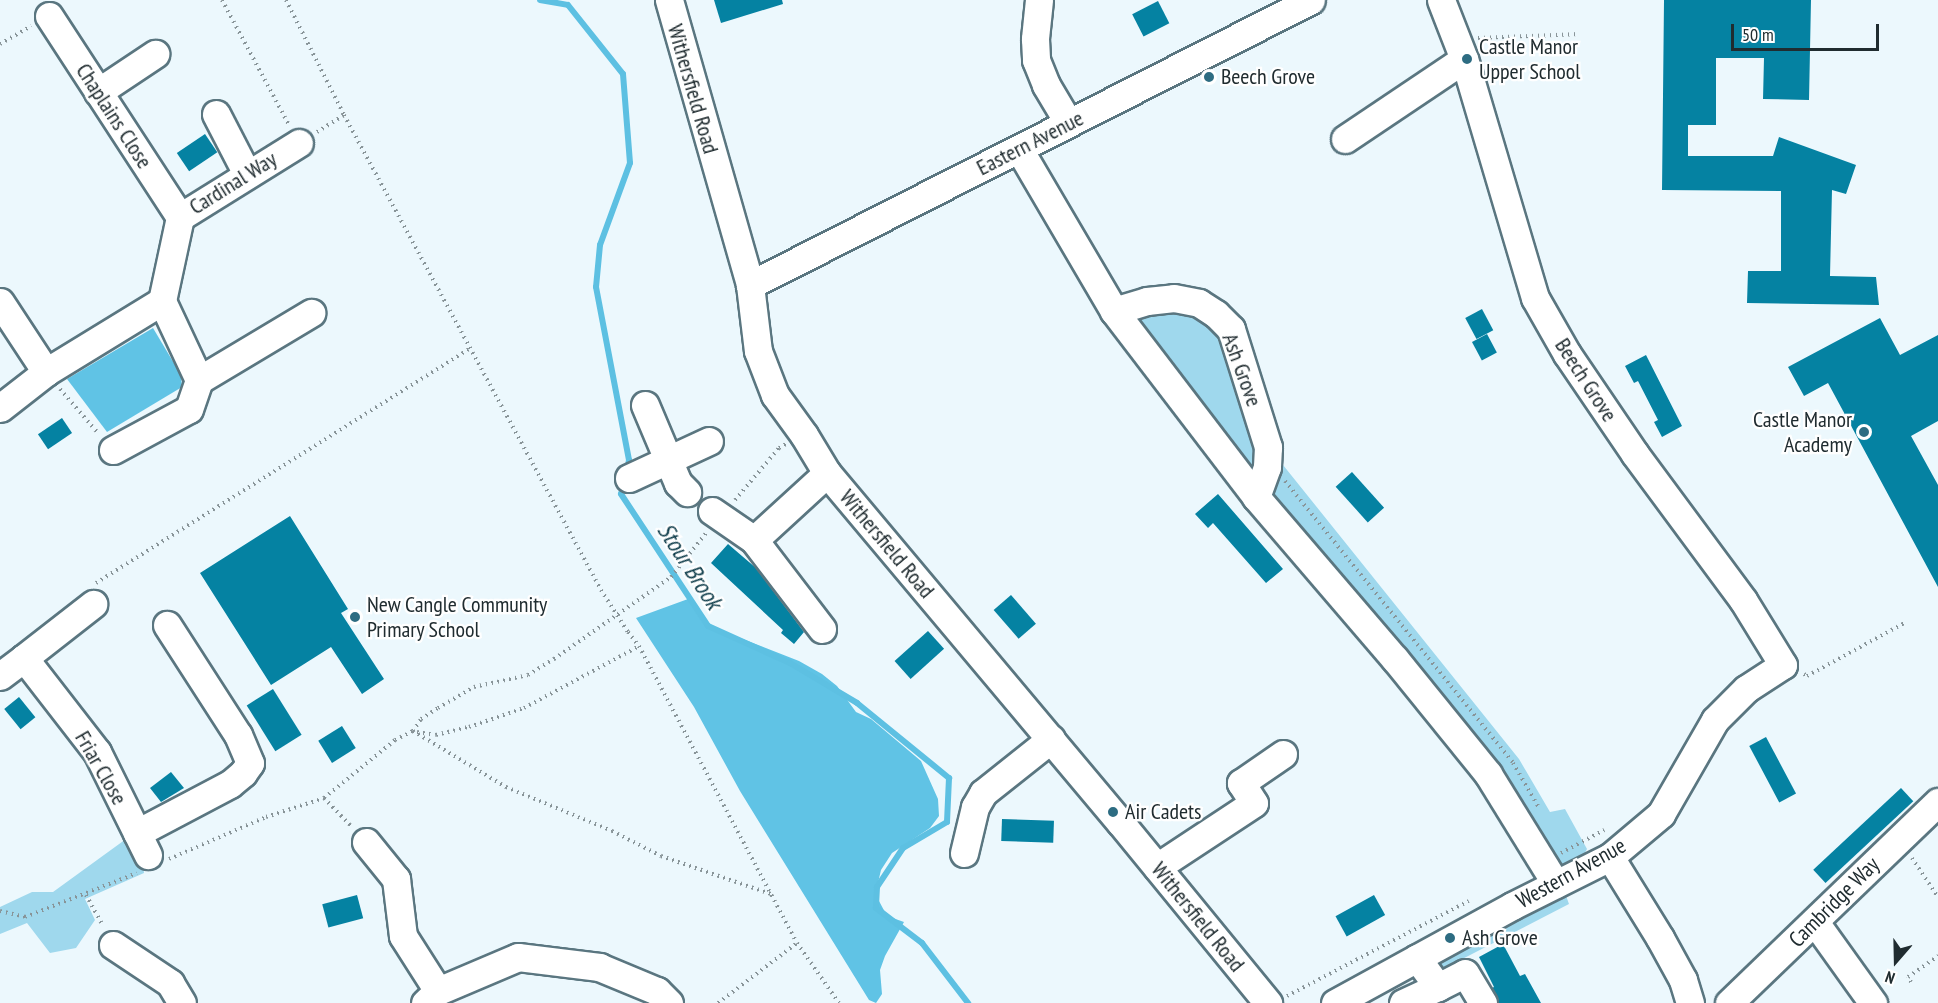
<!DOCTYPE html>
<style>
body{margin:0}
#map{position:relative;width:1938px;height:1003px;overflow:hidden;background:#ecf8fd;font-family:"PT Sans Narrow",sans-serif}
div>[style]{position:absolute}
.green>*{inset:0;background:#9fd8ed}
.forest>*{inset:0;background:#60c3e5}
.stream>*{height:6px;margin:-3px;padding:0 3px;transform-origin:3px;border-radius:3px;background:#5dc0e2}
.building>*{inset:0;background:#0582a2;transform-origin:0 0}
.path>*{height:4px;margin-top:-2px;transform-origin:0;background:repeating-linear-gradient(90deg,#889498 0 1.5px,transparent 0 6px)}
.roads{filter:drop-shadow(2px 0 #5a7680) drop-shadow(-2px 0 #5a7680) drop-shadow(0 2px #5a7680) drop-shadow(0 -2px #5a7680)}
.minor>*{height:27px;margin:-13.5px;padding:0 13.5px;transform-origin:13.5px;border-radius:13.5px;background:#fff}
.path-bridge>*{height:4px;margin-top:-2px;transform-origin:0;background:repeating-linear-gradient(90deg,#889498 0 1.5px,transparent 0 6px)}
.dots>*{width:16px;height:16px;translate:-50% -50%;box-sizing:border-box;border:3px solid #fff;border-radius:50%}
span{translate:-50% -50%;white-space:nowrap;text-align:center;line-height:1.15;-webkit-text-stroke:4.5px #fff;paint-order:stroke}
.poi-label{font-size:22px;color:#202c30}
.left{translate:0 -50%;text-align:left}
.right{translate:-100% -50%;text-align:right}
.street-label{font-size:22px;color:#202c30}
.water-label{font-size:24px;color:#0e3c4a;font-style:italic}
.north{position:absolute;left:1866px;top:931px;width:60px;height:60px;-webkit-text-stroke:4px #fff;paint-order:stroke;rotate:200deg;font-size:16px;font-weight:700;line-height:24px;text-align:center;color:#202c30}
.north::after{content:'';display:block;margin:auto;width:21px;height:27px;background:#202c30;clip-path:polygon(50% 0,100% 100%,50% 72%,0 100%)}
.scale{position:absolute;left:1731px;top:24px;width:148px;height:27px;box-sizing:border-box;border:3px solid #202c30;border-top:0;padding-left:8px;font-size:18px;line-height:21px;white-space:nowrap;color:#202c30;-webkit-text-stroke:4px #fff;paint-order:stroke}
</style>
<div id="map">
<div class="green">
<i style="clip-path:polygon(1193px 307px,1226px 332px,1260px 463px,1251px 470px,1135px 322px,1136px 311px)"></i>
<i style="clip-path:polygon(1275px 455px,1519px 759px,1550px 812px,1565px 809px,1587px 849px,1579px 864px,1552px 872px,1268px 497px)"></i>
<i style="clip-path:polygon(126px 839px,143px 866px,144px 873px,85px 899px,95px 920px,76px 948px,50px 953px,27px 923px,0 934px,0 907px,32px 892px,53px 892px)"></i>
<i style="clip-path:polygon(1565px 893px,1569px 904px,1439px 971px,1433px 957px)"></i>
</div>
<div class="forest">
<i style="clip-path:polygon(153px 328px,181px 375px,182px 387px,107px 432px,67px 379px)"></i>
<i style="clip-path:polygon(688px 599px,702px 618px,717px 629px,799px 661px,822px 674px,837px 686px,856px 712px,871px 719px,921px 761px,938px 799px,939px 816px,930px 828px,892px 853px,881px 870px,877px 887px,879px 901px,887px 916px,904px 922px,885px 956px,880px 970px,882px 994px,876px 1003px,869px 1000px,740px 791px,694px 707px,636px 618px)"></i>
</div>
<div class="stream">
<i style="left:540px;top:0;width:28px;rotate:10deg"></i>
<i style="left:568px;top:5px;width:88px;rotate:51.4deg"></i>
<i style="left:623px;top:74px;width:89px;rotate:85.5deg"></i>
<i style="left:630px;top:163px;width:87px;rotate:110.1deg"></i>
<i style="left:600px;top:245px;width:42px;rotate:95.4deg"></i>
<i style="left:596px;top:287px;width:176px;rotate:79.2deg"></i>
<i style="left:629px;top:460px;width:10px;rotate:101deg"></i>
<i style="left:624px;top:483px;width:11px;rotate:105deg"></i>
<i style="left:621px;top:494px;width:158px;rotate:56.6deg"></i>
<i style="left:708px;top:626px;width:90px;rotate:24.3deg"></i>
<i style="left:790px;top:663px;width:78px;rotate:30.8deg"></i>
<i style="left:857px;top:703px;width:119px;rotate:39.2deg"></i>
<i style="left:949px;top:778px;width:44px;rotate:92.6deg"></i>
<i style="left:947px;top:822px;width:51px;rotate:149.4deg"></i>
<i style="left:903px;top:848px;width:47px;rotate:123.7deg"></i>
<i style="left:877px;top:887px;width:21px;rotate:93deg"></i>
<i style="left:876px;top:908px;width:58px;rotate:37.3deg"></i>
<i style="left:922px;top:943px;width:76px;rotate:52.5deg"></i>
</div>
<div class="building">
<i style="clip-path:polygon(714px 0,782px 0,783px 4px,721px 23px)"></i>
<i style="clip-path:polygon(1664px 0,1811px 0,1809px 100px,1763px 99px,1764px 58px,1716px 58px,1716px 125px,1688px 125px,1688px 156px,1773px 156px,1779px 137px,1856px 165px,1846px 194px,1832px 190px,1830px 276px,1876px 277px,1879px 305px,1747px 303px,1748px 271px,1781px 271px,1781px 191px,1662px 190px)"></i>
<i style="left:1158px;top:1px;width:25px;height:29px;rotate:63deg"></i>
<i style="left:205px;top:134px;width:22px;height:34px;rotate:56deg"></i>
<i style="left:1482px;top:309px;width:24px;height:19px;rotate:62deg"></i>
<i style="clip-path:polygon(1880px 318px,1900px 355px,1938px 335px,1938px 421px,1911px 436px,1938px 485px,1938px 587px,1828px 383px,1804px 396px,1788px 367px)"></i>
<i style="left:1487px;top:334px;width:21px;height:17px;rotate:62deg"></i>
<i style="clip-path:polygon(1646px 355px,1682px 426px,1662px 437px,1654px 422px,1658px 420px,1638px 381px,1634px 383px,1625px 366px)"></i>
<i style="left:62px;top:418px;width:18px;height:29px;rotate:56deg"></i>
<i style="left:1352px;top:472px;width:48px;height:22px;rotate:48deg"></i>
<i style="clip-path:polygon(1218px 494px,1283px 569px,1266px 583px,1213px 523px,1208px 528px,1195px 514px)"></i>
<i style="clip-path:polygon(290px 516px,348px 609px,341px 613px,384px 679px,362px 694px,331px 647px,271px 685px,200px 573px)"></i>
<i style="clip-path:polygon(728px 544px,756px 568px,804px 632px,794px 644px,781px 633px,783px 630px,711px 563px)"></i>
<i style="left:1011px;top:595px;width:38px;height:23px;rotate:49deg"></i>
<i style="left:928px;top:631px;width:24px;height:45px;rotate:48deg"></i>
<i style="left:273px;top:689px;width:54px;height:31px;rotate:58deg"></i>
<i style="left:19px;top:697px;width:26px;height:19px;rotate:51deg"></i>
<i style="left:342px;top:726px;width:26px;height:28px;rotate:58deg"></i>
<i style="left:1766px;top:737px;width:64px;height:19px;rotate:62deg"></i>
<i style="clip-path:polygon(171px 772px,184px 788px,161px 802px,150px 788px)"></i>
<i style="left:1901px;top:788px;width:18px;height:120px;rotate:47deg"></i>
<i style="left:1002px;top:819px;width:52px;height:22px;rotate:2deg"></i>
<i style="left:357px;top:895px;width:24px;height:36px;rotate:75deg"></i>
<i style="left:1374px;top:895px;width:23px;height:44px;rotate:61deg"></i>
<i style="clip-path:polygon(1503px 944px,1520px 976px,1525px 974px,1541px 1003px,1499px 1003px,1492px 988px,1494px 987px,1479px 957px)"></i>
</div>
<div class="path">
<i style="left:222px;top:0;width:140px;rotate:61.8deg"></i>
<i style="left:286px;top:0;width:129px;rotate:63.2deg"></i>
<i style="left:344px;top:115px;width:540px;rotate:61.58deg"></i>
<i style="left:1478px;top:38px;width:101px;rotate:-2.3deg"></i>
<i style="left:0;top:44px;width:36px;rotate:-30deg"></i>
<i style="left:317px;top:132px;width:32px;rotate:-32deg"></i>
<i style="left:60px;top:389px;width:58px;rotate:49.2deg"></i>
<i style="left:1285px;top:481px;width:363px;rotate:51deg"></i>
<i style="left:1513px;top:763px;width:50px;rotate:59.8deg"></i>
<i style="left:735px;top:500px;width:68px;rotate:-49.8deg"></i>
<i style="left:779px;top:448px;width:8px;rotate:-30deg"></i>
<i style="left:96px;top:583px;width:443px;rotate:-32.1deg"></i>
<i style="left:628px;top:632px;width:18px;rotate:52deg"></i>
<i style="left:639px;top:646px;width:336px;rotate:62deg"></i>
<i style="left:797px;top:943px;width:73px;rotate:55deg"></i>
<i style="left:1804px;top:674px;width:4px;rotate:34deg"></i>
<i style="left:1807px;top:676px;width:113px;rotate:-28.6deg"></i>
<i style="left:413px;top:731px;width:109px;rotate:31.1deg"></i>
<i style="left:506px;top:787px;width:115px;rotate:22.5deg"></i>
<i style="left:612px;top:831px;width:55px;rotate:27deg"></i>
<i style="left:661px;top:856px;width:116px;rotate:19.1deg"></i>
<i style="left:417px;top:732px;width:19px;rotate:9deg"></i>
<i style="left:436px;top:735px;width:34px;rotate:-14deg"></i>
<i style="left:469px;top:727px;width:58px;rotate:-19.1deg"></i>
<i style="left:524px;top:708px;width:131px;rotate:-28.3deg"></i>
<i style="left:324px;top:798px;width:39px;rotate:46deg"></i>
<i style="left:1561px;top:853px;width:49px;rotate:-28.1deg"></i>
<i style="left:1912px;top:858px;width:47px;rotate:56.3deg"></i>
<i style="left:169px;top:859px;width:106px;rotate:-23.4deg"></i>
<i style="left:266px;top:817px;width:61px;rotate:-18.1deg"></i>
<i style="left:324px;top:798px;width:92px;rotate:-39.2deg"></i>
<i style="left:395px;top:740px;width:20px;rotate:-27deg"></i>
<i style="left:413px;top:731px;width:14px;rotate:-56deg"></i>
<i style="left:421px;top:719px;width:20px;rotate:-33deg"></i>
<i style="left:438px;top:708px;width:42px;rotate:-30.3deg"></i>
<i style="left:474px;top:687px;width:55px;rotate:-12.5deg"></i>
<i style="left:528px;top:675px;width:31px;rotate:-32deg"></i>
<i style="left:554px;top:659px;width:143px;rotate:-35deg"></i>
<i style="left:671px;top:577px;width:56px;rotate:-51.5deg"></i>
<i style="left:86px;top:895px;width:35px;rotate:61deg"></i>
<i style="left:0;top:911px;width:26px;rotate:13deg"></i>
<i style="left:25px;top:917px;width:120px;rotate:-21.4deg"></i>
<i style="left:1911px;top:982px;width:6px;rotate:-121deg"></i>
<i style="left:1908px;top:977px;width:37px;rotate:-35deg"></i>
<i style="left:1287px;top:996px;width:205px;rotate:-27.6deg"></i>
<i style="left:718px;top:1003px;width:99px;rotate:-37.2deg"></i>
</div>
<div class="roads">
<div class="minor">
<i style="left:669px;top:0;width:296px;rotate:74.1deg"></i>
<i style="left:750px;top:285px;width:66px;rotate:83.1deg"></i>
<i style="left:758px;top:351px;width:47px;rotate:68.9deg"></i>
<i style="left:775px;top:395px;width:49px;rotate:54.1deg"></i>
<i style="left:804px;top:435px;width:44px;rotate:58.8deg"></i>
<i style="left:827px;top:473px;width:456px;rotate:50deg"></i>
<i style="left:1120px;top:822px;width:234px;rotate:50.7deg"></i>
<i style="left:1039px;top:0;width:39px;rotate:96deg"></i>
<i style="left:1035px;top:39px;width:21px;rotate:87deg"></i>
<i style="left:1036px;top:60px;width:27px;rotate:68deg"></i>
<i style="left:1046px;top:85px;width:43px;rotate:59.3deg"></i>
<i style="left:49px;top:16px;width:240px;rotate:56.9deg"></i>
<i style="left:98px;top:92px;width:69px;rotate:-33.7deg"></i>
<i style="left:216px;top:114px;width:68px;rotate:62.7deg"></i>
<i style="left:1345px;top:139px;width:143px;rotate:-33.9deg"></i>
<i style="left:1019px;top:149px;width:188px;rotate:59.6deg"></i>
<i style="left:1114px;top:311px;width:234px;rotate:52.6deg"></i>
<i style="left:1256px;top:497px;width:213px;rotate:49.4deg"></i>
<i style="left:1395px;top:659px;width:148px;rotate:51deg"></i>
<i style="left:1488px;top:774px;width:129px;rotate:58.3deg"></i>
<i style="left:750px;top:285px;width:629px;rotate:-26.93deg"></i>
<i style="left:0;top:302px;width:84px;rotate:56.7deg"></i>
<i style="left:1114px;top:311px;width:34px;rotate:-17deg"></i>
<i style="left:1147px;top:301px;width:27px;rotate:-6deg"></i>
<i style="left:1174px;top:298px;width:25px;rotate:11deg"></i>
<i style="left:1199px;top:303px;width:20px;rotate:33deg"></i>
<i style="left:1216px;top:314px;width:21px;rotate:45deg"></i>
<i style="left:1231px;top:329px;width:124px;rotate:72.6deg"></i>
<i style="left:1268px;top:447px;width:20px;rotate:93deg"></i>
<i style="left:1267px;top:467px;width:32px;rotate:110deg"></i>
<i style="left:199px;top:380px;width:131px;rotate:-30.9deg"></i>
<i style="left:645px;top:405px;width:85px;rotate:67.1deg"></i>
<i style="left:678px;top:483px;width:13px;rotate:45deg"></i>
<i style="left:0;top:408px;width:58px;rotate:-38deg"></i>
<i style="left:46px;top:372px;width:136px;rotate:-31.5deg"></i>
<i style="left:113px;top:450px;width:86px;rotate:-28.3deg"></i>
<i style="left:189px;top:409px;width:31px;rotate:-71deg"></i>
<i style="left:199px;top:380px;width:87px;rotate:-115.1deg"></i>
<i style="left:162px;top:301px;width:86px;rotate:-77.9deg"></i>
<i style="left:180px;top:217px;width:140px;rotate:-31.9deg"></i>
<i style="left:629px;top:478px;width:88px;rotate:-24.8deg"></i>
<i style="left:712px;top:511px;width:51px;rotate:34.6deg"></i>
<i style="left:822px;top:629px;width:112px;rotate:-127.4deg"></i>
<i style="left:754px;top:540px;width:99px;rotate:-42.5deg"></i>
<i style="left:24px;top:658px;width:88px;rotate:-38deg"></i>
<i style="left:0;top:676px;width:30px;rotate:-37deg"></i>
<i style="left:24px;top:658px;width:119px;rotate:52.2deg"></i>
<i style="left:97px;top:752px;width:115px;rotate:63.7deg"></i>
<i style="left:137px;top:833px;width:105px;rotate:-27.8deg"></i>
<i style="left:230px;top:784px;width:17px;rotate:-40deg"></i>
<i style="left:243px;top:773px;width:12px;rotate:-55deg"></i>
<i style="left:250px;top:763px;width:30px;rotate:-113deg"></i>
<i style="left:238px;top:735px;width:131px;rotate:-122.8deg"></i>
<i style="left:366px;top:842px;width:48px;rotate:51deg"></i>
<i style="left:396px;top:879px;width:57px;rotate:83deg"></i>
<i style="left:403px;top:936px;width:65px;rotate:57.5deg"></i>
<i style="left:964px;top:853px;width:47px;rotate:-76.6deg"></i>
<i style="left:975px;top:807px;width:16px;rotate:-60deg"></i>
<i style="left:983px;top:793px;width:87px;rotate:-38.5deg"></i>
<i style="left:1610px;top:857px;width:95px;rotate:58.3deg"></i>
<i style="left:1660px;top:938px;width:48px;rotate:61.3deg"></i>
<i style="left:1683px;top:980px;width:24px;rotate:73deg"></i>
<i style="left:1157px;top:867px;width:116px;rotate:-33.4deg"></i>
<i style="left:1254px;top:803px;width:24px;rotate:-123deg"></i>
<i style="left:1241px;top:783px;width:51px;rotate:-34.6deg"></i>
<i style="left:1815px;top:922px;width:100px;rotate:54.4deg"></i>
<i style="left:113px;top:945px;width:69px;rotate:33.7deg"></i>
<i style="left:170px;top:983px;width:23px;rotate:59deg"></i>
<i style="left:1417px;top:958px;width:36px;rotate:54deg"></i>
<i style="left:1438px;top:987px;width:30px;rotate:-27deg"></i>
<i style="left:1465px;top:973px;width:35px;rotate:59deg"></i>
<i style="left:425px;top:1003px;width:18px;rotate:-43deg"></i>
<i style="left:438px;top:991px;width:87px;rotate:-23deg"></i>
<i style="left:518px;top:957px;width:82px;rotate:7deg"></i>
<i style="left:599px;top:967px;width:63px;rotate:22.5deg"></i>
<i style="left:657px;top:991px;width:17px;rotate:45deg"></i>
<i style="left:1335px;top:1003px;width:202px;rotate:-28.7deg"></i>
<i style="left:1512px;top:906px;width:110px;rotate:-26.6deg"></i>
<i style="left:1610px;top:857px;width:67px;rotate:-40.1deg"></i>
<i style="left:1661px;top:814px;width:108px;rotate:-60.1deg"></i>
<i style="left:1715px;top:720px;width:44px;rotate:-45deg"></i>
<i style="left:1746px;top:689px;width:44px;rotate:-33deg"></i>
<i style="left:1783px;top:665px;width:76px;rotate:-121.6deg"></i>
<i style="left:1743px;top:600px;width:182px;rotate:-126.5deg"></i>
<i style="left:1635px;top:454px;width:121px;rotate:-124.2deg"></i>
<i style="left:1567px;top:354px;width:64px;rotate:-119.7deg"></i>
<i style="left:1535px;top:298px;width:249px;rotate:-106.5deg"></i>
<i style="left:1464px;top:59px;width:63px;rotate:-111.3deg"></i>
<i style="left:1403px;top:1003px;width:38px;rotate:-25deg"></i>
<i style="left:1729px;top:1003px;width:290px;rotate:-43.9deg"></i>
</div>
</div>
<div class="path-bridge">
<i style="left:601px;top:590px;width:50px;rotate:57.3deg"></i>
</div>
<div class="dots">
<i style="left:1467px;top:59px;background:#2d6c82"></i>
<i style="left:1209px;top:77px;background:#2d6c82"></i>
<i style="left:1864px;top:432px;background:#2d6c82"></i>
<i style="left:355px;top:617px;background:#2d6c82"></i>
<i style="left:1113px;top:812px;background:#2d6c82"></i>
<i style="left:1450px;top:938px;background:#2d6c82"></i>
</div>
<div class="poi-label">
<span class="left" style="left:1479px;top:59px">Castle Manor<br>Upper School</span>
<span class="left" style="left:1221px;top:77px">Beech Grove</span>
<span class="right" style="left:1852px;top:432px">Castle Manor<br>Academy</span>
<span class="left" style="left:367px;top:617px">New Cangle Community<br>Primary School</span>
<span class="left" style="left:1125px;top:812px">Air Cadets</span>
<span class="left" style="left:1462px;top:938px">Ash Grove</span>
</div>
<div class="street-label">
<span style="left:693px;top:89px;rotate:74deg">Withersfield Road</span>
<span style="left:114px;top:116px;rotate:57deg">Chaplains Close</span>
<span style="left:1030px;top:143px;rotate:-27deg">Eastern Avenue</span>
<span style="left:233px;top:183px;rotate:-32deg">Cardinal Way</span>
<span style="left:1242px;top:370px;rotate:70deg">Ash Grove</span>
<span style="left:1586px;top:380px;rotate:57deg">Beech Grove</span>
<span style="left:887px;top:544px;rotate:50deg">Withersfield Road</span>
<span style="left:101px;top:768px;rotate:60deg">Friar Close</span>
<span style="left:1571px;top:873px;rotate:-29deg">Western Avenue</span>
<span style="left:1834px;top:902px;rotate:-45deg">Cambridge Way</span>
<span style="left:1198px;top:917px;rotate:51deg">Withersfield Road</span>
</div>
<div class="water-label">
<span style="left:690px;top:566px;rotate:57deg">Stour Brook</span>
</div>
<div class="north">N</div>
<div class="scale">50 m</div>
</div>
